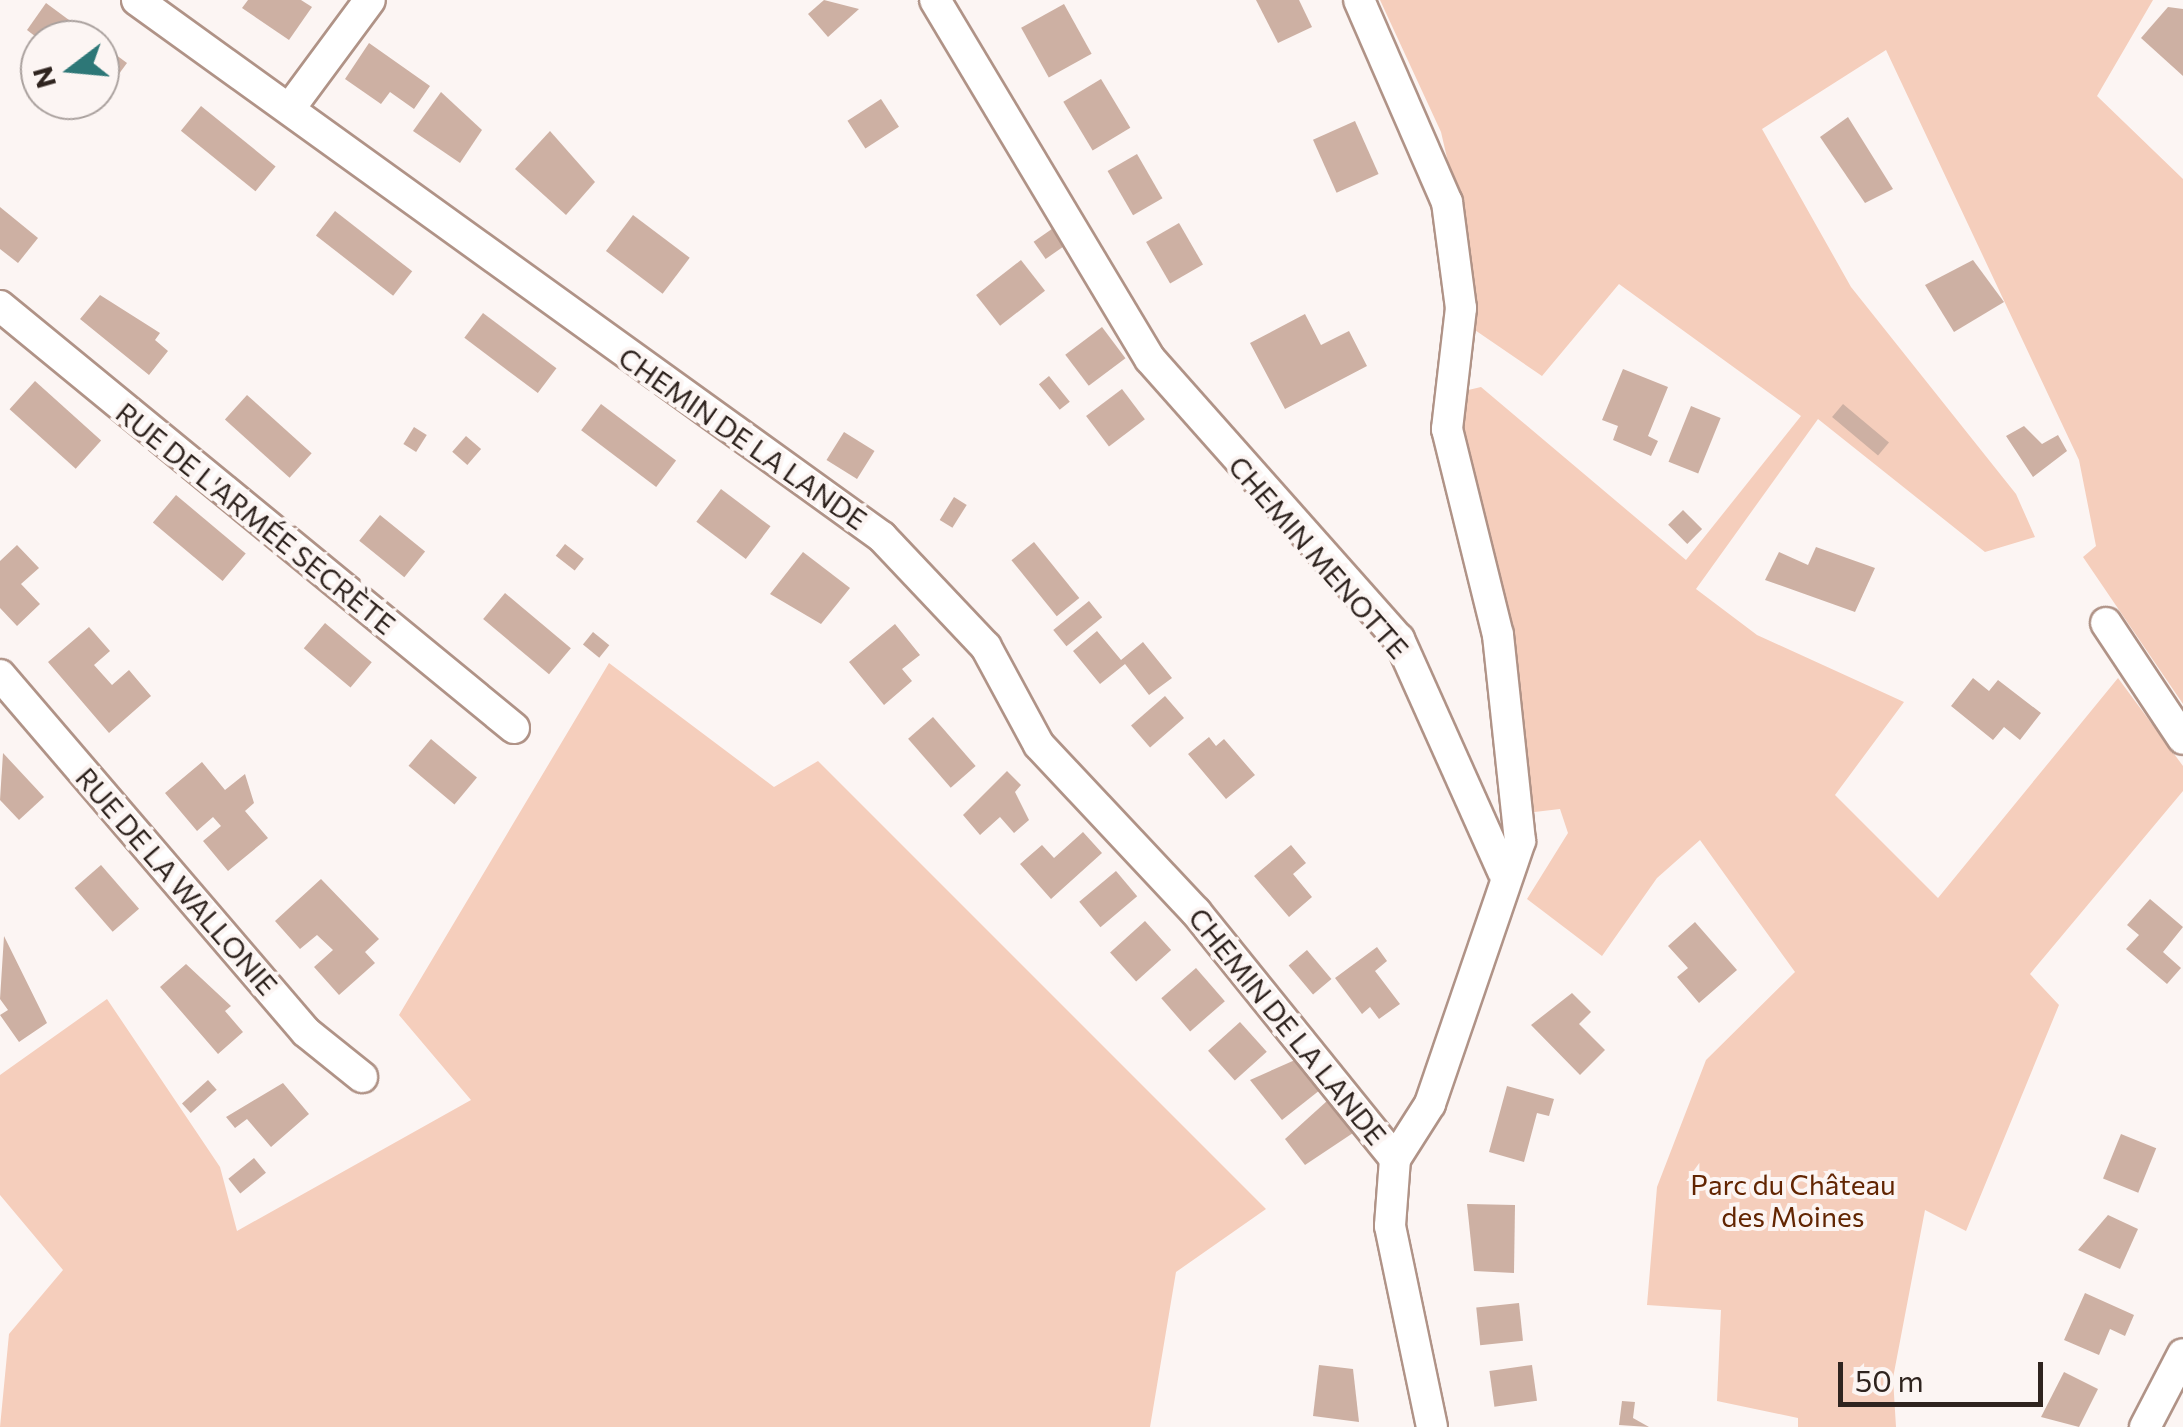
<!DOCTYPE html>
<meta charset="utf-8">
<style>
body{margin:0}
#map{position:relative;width:2183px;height:1427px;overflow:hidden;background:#fcf5f3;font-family:Commissioner,sans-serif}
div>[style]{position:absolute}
.green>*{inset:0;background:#f5cebc}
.building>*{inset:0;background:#cdb0a3;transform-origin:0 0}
.roads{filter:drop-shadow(2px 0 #b09387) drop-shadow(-2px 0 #b09387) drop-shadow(0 2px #b09387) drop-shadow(0 -2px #b09387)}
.street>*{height:30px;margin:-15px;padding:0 15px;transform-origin:15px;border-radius:15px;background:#fff}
span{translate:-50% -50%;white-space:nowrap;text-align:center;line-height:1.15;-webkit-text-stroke:8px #fcf5f3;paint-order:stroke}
.street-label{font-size:28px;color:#2f241f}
.park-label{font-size:28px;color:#622502}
.north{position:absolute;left:20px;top:20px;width:100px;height:100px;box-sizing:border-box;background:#fcf5f3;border:2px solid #aaa19e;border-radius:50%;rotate:254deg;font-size:28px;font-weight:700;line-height:40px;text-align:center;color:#2f241f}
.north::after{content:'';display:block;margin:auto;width:35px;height:45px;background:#2d7777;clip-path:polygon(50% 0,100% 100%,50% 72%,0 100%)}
.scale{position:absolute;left:1838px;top:1362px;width:205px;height:45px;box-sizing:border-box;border:5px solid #2f241f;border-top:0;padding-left:12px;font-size:30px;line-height:35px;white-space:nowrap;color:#2f241f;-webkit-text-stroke:8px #fcf5f3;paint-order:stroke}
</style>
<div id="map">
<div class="green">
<i style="clip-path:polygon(1380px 0,2153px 0,2097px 96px,2183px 179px,2183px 704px,2083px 557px,2096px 546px,2079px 460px,1886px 50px,1762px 129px,1851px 287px,2016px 494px,2035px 537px,1985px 552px,1818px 419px,1696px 589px,1757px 635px,1904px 702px,1835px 795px,1938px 898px,2118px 678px,2183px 766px,2183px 791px,2030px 974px,2059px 1005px,1966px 1231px,1925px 1210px,1893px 1378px,1896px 1427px,1798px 1427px,1798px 1418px,1717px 1401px,1721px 1310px,1647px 1305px,1657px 1187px,1706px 1060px,1795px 972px,1700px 840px,1657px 878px,1602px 956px,1527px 899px,1568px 833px,1560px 809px,1526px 813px,1506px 646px,1462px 418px,1464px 391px,1481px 387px,1686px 560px,1801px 416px,1619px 284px,1542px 376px,1469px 326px,1466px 240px,1441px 132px)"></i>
<i style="clip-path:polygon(609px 663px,774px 787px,818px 761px,1266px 1209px,1176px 1272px,1150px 1427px,0 1427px,9px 1334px,63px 1270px,0 1195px,0 1075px,107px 999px,220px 1167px,237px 1231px,471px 1100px,399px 1015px)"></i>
</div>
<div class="building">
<i style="clip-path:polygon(248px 0,301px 0,312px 7px,289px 40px,242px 8px)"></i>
<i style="clip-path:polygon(824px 0,859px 9px,828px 37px,808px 14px)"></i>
<i style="clip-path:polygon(1256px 0,1299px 0,1312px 27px,1278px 43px)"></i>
<i style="clip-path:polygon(46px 3px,96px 40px,40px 40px,27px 30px)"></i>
<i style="left:1064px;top:4px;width:57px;height:49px;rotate:61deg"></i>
<i style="clip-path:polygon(2168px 7px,2183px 9px,2183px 76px,2141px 38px)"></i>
<i style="clip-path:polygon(100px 43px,127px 63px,107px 90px,100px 85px)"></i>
<i style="clip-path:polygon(369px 43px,430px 86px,414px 109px,390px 92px,381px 104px,345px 79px)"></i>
<i style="left:1101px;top:79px;width:57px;height:44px;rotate:59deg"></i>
<i style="clip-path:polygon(441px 92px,482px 130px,460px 163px,413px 131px)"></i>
<i style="left:881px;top:99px;width:33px;height:40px;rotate:57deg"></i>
<i style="left:201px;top:106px;width:96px;height:32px;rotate:39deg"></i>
<i style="clip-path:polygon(1848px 117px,1893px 189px,1865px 203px,1820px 137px)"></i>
<i style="left:1355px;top:121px;width:58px;height:46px;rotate:66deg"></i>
<i style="clip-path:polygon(550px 131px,595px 182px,566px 215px,515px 169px)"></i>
<i style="left:1137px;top:154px;width:51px;height:34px;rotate:60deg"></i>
<i style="clip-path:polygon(0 207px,38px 238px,18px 263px,0 249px)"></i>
<i style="left:335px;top:211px;width:98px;height:31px;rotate:38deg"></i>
<i style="left:633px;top:215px;width:71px;height:45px;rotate:37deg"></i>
<i style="left:1179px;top:223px;width:48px;height:38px;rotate:60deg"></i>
<i style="left:1059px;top:224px;width:21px;height:31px;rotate:55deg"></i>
<i style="left:1021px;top:260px;width:39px;height:57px;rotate:52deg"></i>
<i style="clip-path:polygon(1973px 260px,2004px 302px,1954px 332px,1925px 285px)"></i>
<i style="clip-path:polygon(100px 295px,160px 333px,155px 340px,168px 351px,149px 375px,80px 319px)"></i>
<i style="left:483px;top:313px;width:92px;height:31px;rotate:37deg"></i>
<i style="clip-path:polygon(1305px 314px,1321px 345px,1349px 331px,1367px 366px,1285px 409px,1250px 343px)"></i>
<i style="left:1102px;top:327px;width:39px;height:46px;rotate:53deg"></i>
<i style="clip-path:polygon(1623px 369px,1668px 387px,1648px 436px,1658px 441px,1651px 456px,1613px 440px,1618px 426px,1602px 420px)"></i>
<i style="left:1049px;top:376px;width:33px;height:13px;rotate:51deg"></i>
<i style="left:35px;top:381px;width:89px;height:38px;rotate:42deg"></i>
<i style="left:1122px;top:389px;width:38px;height:45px;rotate:53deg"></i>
<i style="left:247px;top:395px;width:87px;height:33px;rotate:42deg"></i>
<i style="left:601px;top:404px;width:94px;height:33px;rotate:37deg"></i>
<i style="left:1843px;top:404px;width:60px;height:17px;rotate:40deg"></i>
<i style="left:1691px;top:406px;width:32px;height:60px;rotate:22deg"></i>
<i style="clip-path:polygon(2024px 426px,2042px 444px,2058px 435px,2067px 451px,2033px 477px,2006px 436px)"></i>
<i style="left:414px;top:427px;width:15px;height:20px;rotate:32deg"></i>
<i style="left:844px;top:432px;width:36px;height:33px;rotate:32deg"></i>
<i style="left:466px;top:436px;width:20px;height:21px;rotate:41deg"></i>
<i style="left:721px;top:489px;width:62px;height:41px;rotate:37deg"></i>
<i style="left:176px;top:495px;width:91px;height:36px;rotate:40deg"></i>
<i style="left:954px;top:497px;width:15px;height:27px;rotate:32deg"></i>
<i style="left:1683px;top:510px;width:27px;height:21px;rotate:45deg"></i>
<i style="left:380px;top:515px;width:58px;height:33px;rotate:39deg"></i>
<i style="left:1034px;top:542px;width:72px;height:29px;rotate:51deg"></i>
<i style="left:565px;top:544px;width:24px;height:15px;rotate:38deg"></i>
<i style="clip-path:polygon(17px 545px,39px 568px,21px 584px,40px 604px,17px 626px,0 608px,0 561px)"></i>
<i style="clip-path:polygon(1816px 547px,1875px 568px,1855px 612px,1765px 580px,1779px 552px,1808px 565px)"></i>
<i style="clip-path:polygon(803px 552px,850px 588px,821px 624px,770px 594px)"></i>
<i style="left:505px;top:593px;width:86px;height:34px;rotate:40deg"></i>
<i style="left:1089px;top:601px;width:21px;height:46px;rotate:51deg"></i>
<i style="left:325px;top:623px;width:61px;height:33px;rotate:40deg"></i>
<i style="clip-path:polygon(895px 624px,920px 655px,902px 669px,912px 681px,884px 705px,849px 662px)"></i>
<i style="clip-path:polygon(89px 627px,110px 651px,94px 665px,112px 685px,129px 670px,151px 696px,109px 733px,48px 662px)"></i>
<i style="clip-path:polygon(1097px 631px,1121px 660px,1143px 642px,1172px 678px,1149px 695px,1125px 664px,1100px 684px,1073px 651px)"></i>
<i style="left:593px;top:632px;width:21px;height:16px;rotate:39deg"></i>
<i style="clip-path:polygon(1973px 678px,1989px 691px,1998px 680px,2041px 713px,2020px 740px,2004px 727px,1993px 740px,1951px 706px)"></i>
<i style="left:1165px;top:696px;width:29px;height:45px;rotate:49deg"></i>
<i style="left:933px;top:717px;width:65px;height:33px;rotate:49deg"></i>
<i style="clip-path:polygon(1209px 737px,1216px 746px,1224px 739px,1255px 775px,1226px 799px,1188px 754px)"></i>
<i style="left:431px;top:739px;width:60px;height:35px;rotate:40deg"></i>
<i style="clip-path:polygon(3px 753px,44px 797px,19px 820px,0 800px)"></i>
<i style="clip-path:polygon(202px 762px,225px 790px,245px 774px,254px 803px,245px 811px,268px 838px,228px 871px,203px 841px,221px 826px,213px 817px,197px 831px,165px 793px)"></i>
<i style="clip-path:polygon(1007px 771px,1021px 785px,1015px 792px,1029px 820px,1014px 833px,1000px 817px,980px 835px,963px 815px)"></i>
<i style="clip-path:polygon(1083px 832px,1102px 853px,1051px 899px,1020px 864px,1042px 845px,1054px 858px)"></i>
<i style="clip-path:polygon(1291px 845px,1306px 863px,1293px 874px,1312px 897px,1289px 917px,1254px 876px)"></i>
<i style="left:101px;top:865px;width:58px;height:35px;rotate:49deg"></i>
<i style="left:1116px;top:871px;width:33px;height:48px;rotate:50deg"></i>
<i style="clip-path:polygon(321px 879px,379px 939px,365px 952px,375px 963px,339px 995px,314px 967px,333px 950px,317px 935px,300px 949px,275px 921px)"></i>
<i style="clip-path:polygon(2150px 899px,2183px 927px,2163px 952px,2181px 968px,2167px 984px,2126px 949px,2139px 935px,2127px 925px)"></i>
<i style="left:1145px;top:921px;width:39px;height:47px;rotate:48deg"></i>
<i style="clip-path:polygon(1695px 922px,1737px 970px,1699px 1003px,1677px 977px,1688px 968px,1668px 946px)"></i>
<i style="clip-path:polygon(4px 936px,47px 1023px,19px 1042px,0 1015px,8px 1010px,0 999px)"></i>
<i style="clip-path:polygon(1377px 947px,1387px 961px,1375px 971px,1400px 1004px,1379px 1019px,1370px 1007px,1362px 1014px,1335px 978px)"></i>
<i style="left:1307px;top:950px;width:38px;height:24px;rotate:50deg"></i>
<i style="clip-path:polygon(186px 964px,231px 1006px,225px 1011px,243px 1032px,218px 1054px,160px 987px)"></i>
<i style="left:1196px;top:968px;width:44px;height:46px;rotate:49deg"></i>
<i style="clip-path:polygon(1572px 993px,1591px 1012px,1579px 1024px,1605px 1050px,1580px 1075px,1531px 1025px)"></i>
<i style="left:1240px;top:1022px;width:40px;height:43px;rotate:48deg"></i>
<i style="clip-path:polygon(1295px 1060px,1320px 1090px,1282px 1120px,1250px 1080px)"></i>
<i style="left:208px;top:1080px;width:13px;height:35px;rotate:48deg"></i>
<i style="clip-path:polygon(283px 1083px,309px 1114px,271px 1147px,247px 1119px,235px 1128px,226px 1117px)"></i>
<i style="clip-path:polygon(1507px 1086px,1554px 1099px,1549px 1116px,1537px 1113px,1524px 1162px,1489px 1152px)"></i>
<i style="clip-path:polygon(1327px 1101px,1353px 1133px,1305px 1165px,1285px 1139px)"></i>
<i style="left:2121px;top:1134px;width:38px;height:48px;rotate:22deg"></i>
<i style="left:254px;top:1158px;width:19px;height:33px;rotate:51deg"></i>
<i style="clip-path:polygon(1467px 1204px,1515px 1205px,1514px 1273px,1474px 1271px)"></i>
<i style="clip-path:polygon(2108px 1215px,2138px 1229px,2120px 1269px,2078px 1250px)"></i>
<i style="clip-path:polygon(2085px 1293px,2134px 1315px,2125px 1336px,2110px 1329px,2099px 1355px,2064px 1340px)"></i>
<i style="left:1519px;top:1303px;width:38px;height:43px;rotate:84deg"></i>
<i style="clip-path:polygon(1319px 1365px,1353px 1369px,1359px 1422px,1313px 1416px)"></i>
<i style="left:1532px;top:1365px;width:36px;height:43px;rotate:82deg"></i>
<i style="clip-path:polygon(2064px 1372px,2098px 1389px,2079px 1427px,2041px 1417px)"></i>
<i style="clip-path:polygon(1622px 1401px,1635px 1402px,1633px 1418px,1649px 1427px,1619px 1425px)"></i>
</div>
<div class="roads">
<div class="street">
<i style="left:137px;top:0;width:918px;rotate:35.78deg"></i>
<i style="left:882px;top:537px;width:151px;rotate:46.6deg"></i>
<i style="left:986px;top:647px;width:111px;rotate:61.6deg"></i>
<i style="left:1039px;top:745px;width:229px;rotate:46.8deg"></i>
<i style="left:1196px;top:912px;width:317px;rotate:51.1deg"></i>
<i style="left:935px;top:0;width:418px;rotate:59.1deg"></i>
<i style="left:1150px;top:359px;width:375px;rotate:48.4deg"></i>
<i style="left:1399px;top:639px;width:255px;rotate:65.9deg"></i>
<i style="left:1359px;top:0;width:220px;rotate:66.5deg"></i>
<i style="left:1447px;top:202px;width:107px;rotate:82.5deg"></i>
<i style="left:1461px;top:308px;width:122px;rotate:96.6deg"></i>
<i style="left:1447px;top:429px;width:212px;rotate:76.1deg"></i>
<i style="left:1498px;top:635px;width:207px;rotate:83.9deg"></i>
<i style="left:1520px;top:841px;width:278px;rotate:108.9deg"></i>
<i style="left:1430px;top:1104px;width:65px;rotate:122.5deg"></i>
<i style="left:290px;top:108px;width:134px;rotate:-53.5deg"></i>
<i style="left:0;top:306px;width:665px;rotate:39.39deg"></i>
<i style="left:2106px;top:623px;width:139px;rotate:56.4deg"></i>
<i style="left:0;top:675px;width:470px;rotate:49.4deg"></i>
<i style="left:306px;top:1032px;width:72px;rotate:38.8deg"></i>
<i style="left:1395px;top:1159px;width:67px;rotate:94.3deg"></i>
<i style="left:1390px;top:1226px;width:205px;rotate:78.2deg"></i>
<i style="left:2145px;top:1427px;width:82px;rotate:-62.5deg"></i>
</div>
</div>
<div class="street-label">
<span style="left:743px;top:438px;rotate:35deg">CHEMIN DE LA LANDE</span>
<span style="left:256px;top:518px;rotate:39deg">RUE DE L'ARMÉE SECRÈTE</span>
<span style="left:1319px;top:557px;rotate:49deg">CHEMIN MENOTTE</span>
<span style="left:177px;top:881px;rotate:49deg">RUE DE LA WALLONIE</span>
<span style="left:1288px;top:1026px;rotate:51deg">CHEMIN DE LA LANDE</span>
</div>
<div class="park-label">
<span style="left:1793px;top:1200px">Parc du Château<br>des Moines</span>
</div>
<div class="north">N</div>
<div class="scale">50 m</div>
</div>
